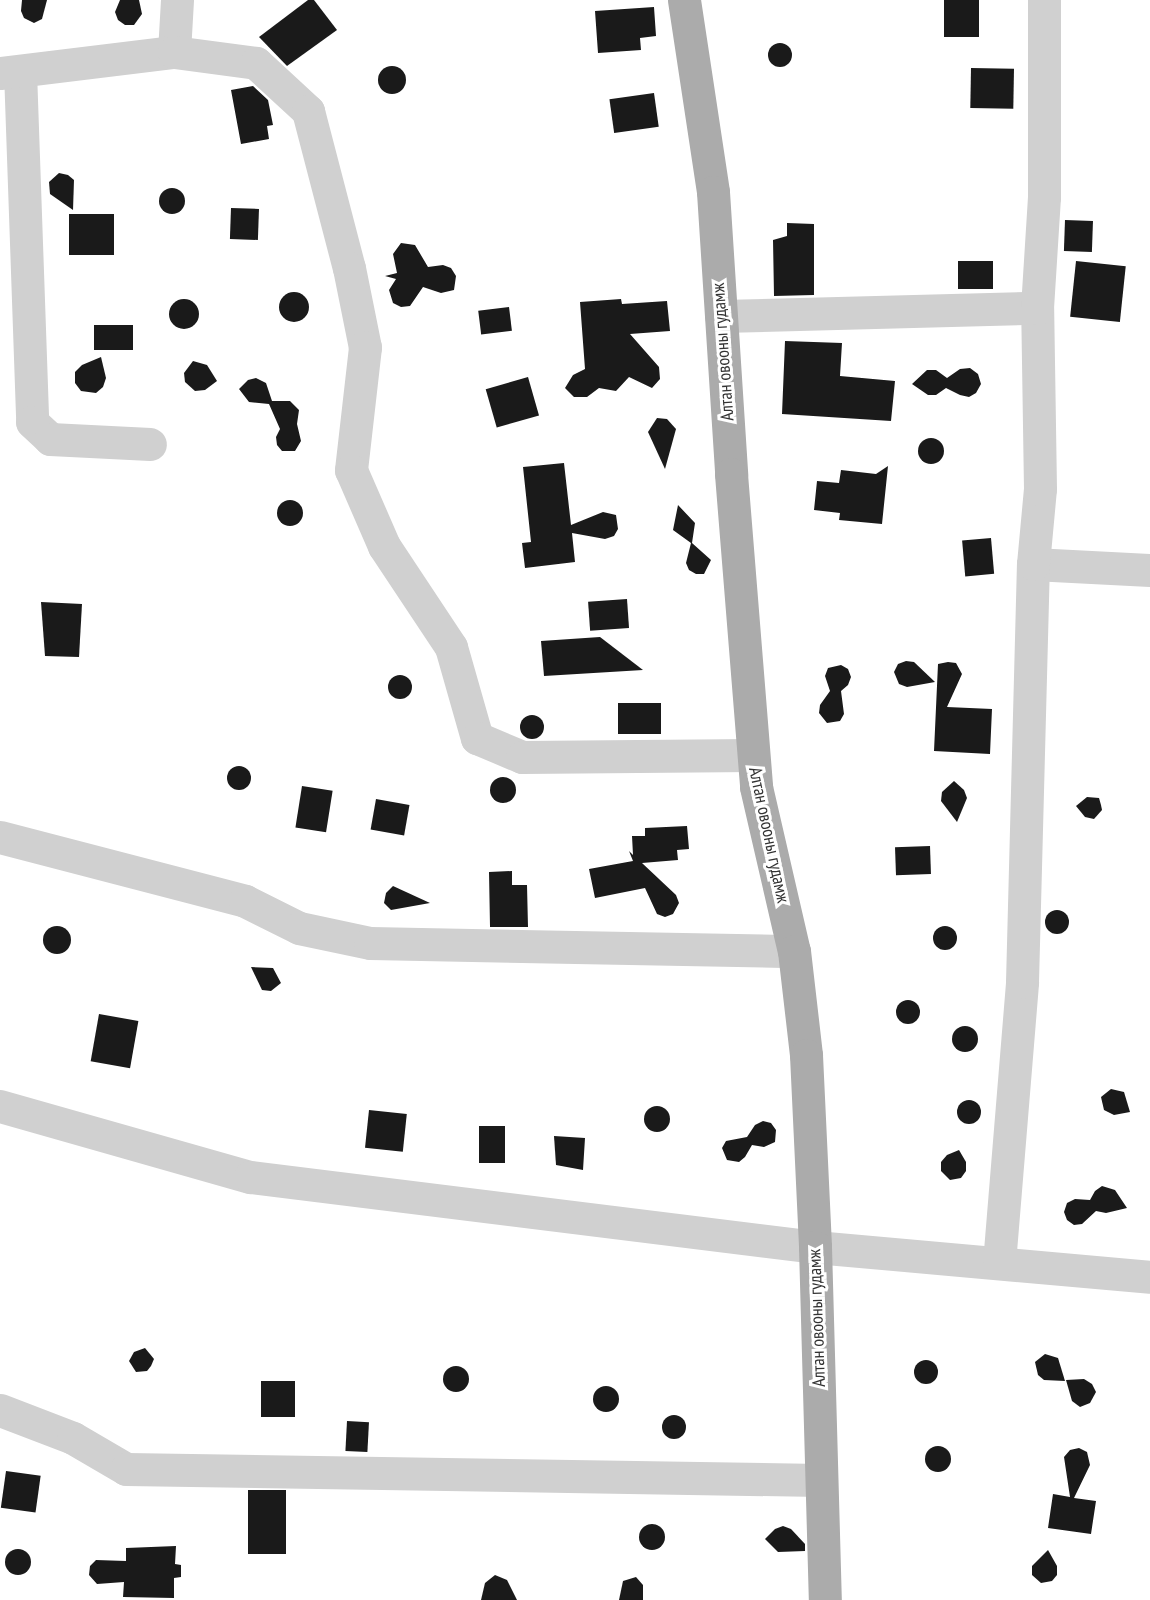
<!DOCTYPE html>
<meta charset="utf-8">
<style>
body{margin:0}
#map{position:relative;width:1150px;height:1600px;overflow:hidden;background:#fff;font-family:"PT Sans Narrow",sans-serif}
div>[style]{position:absolute}
.building>*{inset:0;background:#1a1a1a;transform-origin:0 0}
.round{border-radius:50%}
.minor>*{height:33px;margin:-16.5px;padding:0 16.5px;transform-origin:16.5px;border-radius:16.5px;background:#d0d0d0}
.major>*{height:33px;margin:-16.5px;padding:0 16.5px;transform-origin:16.5px;border-radius:16.5px;background:#ababab}
span{translate:-50% -50%;white-space:nowrap;text-align:center;line-height:1.15;-webkit-text-stroke:6px #fff;paint-order:stroke}
.street-label{font-size:18px;color:#333}
</style>
<div id="map">
<div class="building">
<i style="clip-path:polygon(22px 0,47px 0,42px 19px,34px 23px,24px 18px,21px 11px)"></i>
<i style="clip-path:polygon(120px 0,139px 0,142px 14px,134px 25px,125px 25px,118px 20px,115px 12px)"></i>
<i style="clip-path:polygon(308px 0,314px 0,337px 30px,287px 66px,259px 37px)"></i>
<i style="left:944px;top:0;width:35px;height:37px"></i>
<i style="clip-path:polygon(654px 7px,656px 36px,640px 38px,641px 50px,598px 53px,595px 11px)"></i>
<i class="round" style="left:768px;top:43px;width:24px;height:24px"></i>
<i class="round" style="left:378px;top:66px;width:28px;height:28px"></i>
<i style="left:971px;top:68px;width:43px;height:40px;rotate:1deg"></i>
<i style="clip-path:polygon(253px 86px,268px 100px,273px 125px,267px 126px,269px 139px,241px 144px,231px 90px)"></i>
<i style="left:654px;top:93px;width:34px;height:45px;rotate:82deg"></i>
<i style="clip-path:polygon(59px 173px,68px 175px,74px 180px,73px 210px,50px 194px,49px 182px)"></i>
<i class="round" style="left:159px;top:188px;width:26px;height:26px"></i>
<i style="left:231px;top:208px;width:28px;height:31px;rotate:2deg"></i>
<i style="left:69px;top:214px;width:45px;height:41px"></i>
<i style="left:1065px;top:220px;width:28px;height:31px;rotate:2deg"></i>
<i style="clip-path:polygon(787px 223px,814px 224px,814px 295px,774px 296px,773px 240px,787px 236px)"></i>
<i style="clip-path:polygon(401px 243px,415px 245px,428px 267px,443px 265px,451px 268px,456px 276px,454px 290px,441px 293px,423px 287px,410px 306px,401px 307px,393px 303px,389px 290px,396px 279px,385px 276px,397px 273px,393px 254px)"></i>
<i style="left:958px;top:261px;width:35px;height:28px"></i>
<i style="left:1076px;top:261px;width:50px;height:56px;rotate:6deg"></i>
<i class="round" style="left:279px;top:292px;width:30px;height:30px"></i>
<i style="clip-path:polygon(621px 299px,622px 304px,667px 301px,670px 331px,630px 334px,659px 367px,660px 379px,652px 388px,629px 377px,616px 391px,599px 388px,587px 397px,574px 397px,565px 388px,573px 375px,585px 369px,580px 302px)"></i>
<i class="round" style="left:169px;top:299px;width:30px;height:30px"></i>
<i style="left:509px;top:307px;width:24px;height:31px;rotate:83deg"></i>
<i style="left:94px;top:325px;width:39px;height:25px"></i>
<i style="clip-path:polygon(785px 341px,842px 343px,840px 376px,895px 381px,891px 421px,782px 414px)"></i>
<i style="clip-path:polygon(101px 357px,106px 378px,103px 387px,96px 393px,81px 391px,75px 383px,75px 372px,82px 365px)"></i>
<i style="clip-path:polygon(193px 361px,207px 365px,217px 381px,205px 390px,195px 391px,185px 382px,184px 373px)"></i>
<i style="clip-path:polygon(970px 368px,978px 374px,981px 384px,976px 393px,969px 397px,960px 395px,946px 388px,936px 395px,928px 395px,912px 384px,927px 370px,936px 370px,947px 378px,960px 369px)"></i>
<i style="left:528px;top:377px;width:40px;height:44px;rotate:74deg"></i>
<i style="clip-path:polygon(256px 378px,266px 383px,272px 401px,290px 401px,299px 410px,297px 424px,301px 441px,295px 451px,282px 451px,277px 445px,276px 437px,280px 429px,269px 404px,249px 402px,239px 389px,248px 380px)"></i>
<i style="clip-path:polygon(657px 418px,667px 419px,676px 429px,665px 469px,648px 432px)"></i>
<i class="round" style="left:918px;top:438px;width:26px;height:26px"></i>
<i style="clip-path:polygon(564px 463px,571px 525px,603px 512px,616px 515px,618px 529px,614px 536px,605px 539px,572px 533px,575px 562px,525px 568px,522px 543px,531px 542px,523px 467px)"></i>
<i style="clip-path:polygon(888px 466px,882px 524px,839px 520px,840px 513px,814px 510px,817px 481px,839px 483px,841px 470px,876px 474px)"></i>
<i class="round" style="left:277px;top:500px;width:26px;height:26px"></i>
<i style="clip-path:polygon(678px 505px,695px 523px,692px 543px,711px 560px,704px 574px,696px 574px,689px 570px,686px 563px,691px 543px,673px 530px)"></i>
<i style="left:991px;top:538px;width:36px;height:29px;rotate:85deg"></i>
<i style="left:627px;top:599px;width:29px;height:39px;rotate:86deg"></i>
<i style="clip-path:polygon(41px 602px,82px 604px,79px 657px,45px 656px)"></i>
<i style="clip-path:polygon(600px 637px,643px 670px,544px 676px,541px 641px)"></i>
<i style="clip-path:polygon(906px 661px,914px 662px,935px 682px,907px 687px,899px 684px,894px 672px,898px 664px)"></i>
<i style="clip-path:polygon(948px 662px,956px 663px,962px 674px,947px 707px,992px 709px,990px 754px,934px 751px,938px 664px)"></i>
<i style="clip-path:polygon(841px 665px,848px 669px,851px 677px,848px 685px,841px 691px,844px 714px,840px 721px,827px 723px,819px 713px,820px 705px,830px 691px,825px 676px,828px 668px)"></i>
<i class="round" style="left:388px;top:675px;width:24px;height:24px"></i>
<i style="left:618px;top:703px;width:43px;height:31px"></i>
<i class="round" style="left:520px;top:715px;width:24px;height:24px"></i>
<i class="round" style="left:227px;top:766px;width:24px;height:24px"></i>
<i class="round" style="left:490px;top:777px;width:26px;height:26px"></i>
<i style="clip-path:polygon(954px 781px,964px 790px,967px 798px,957px 822px,941px 801px,942px 792px)"></i>
<i style="left:302px;top:786px;width:31px;height:42px;rotate:9deg"></i>
<i style="clip-path:polygon(1087px 797px,1099px 798px,1101px 805px,1102px 810px,1094px 819px,1085px 817px,1076px 806px)"></i>
<i style="left:376px;top:799px;width:34px;height:31px;rotate:10deg"></i>
<i style="clip-path:polygon(687px 826px,689px 849px,677px 850px,678px 860px,642px 863px,676px 895px,679px 903px,673px 914px,665px 917px,657px 914px,645px 888px,595px 898px,589px 869px,633px 861px,629px 851px,633px 855px,632px 836px,645px 836px,645px 828px)"></i>
<i style="left:930px;top:846px;width:28px;height:35px;rotate:88deg"></i>
<i style="clip-path:polygon(512px 871px,512px 885px,527px 885px,528px 927px,490px 927px,489px 872px)"></i>
<i style="clip-path:polygon(393px 886px,430px 903px,391px 910px,384px 903px,386px 893px)"></i>
<i class="round" style="left:1045px;top:910px;width:24px;height:24px"></i>
<i class="round" style="left:933px;top:926px;width:24px;height:24px"></i>
<i class="round" style="left:43px;top:926px;width:28px;height:28px"></i>
<i style="clip-path:polygon(251px 967px,273px 968px,281px 983px,271px 991px,262px 990px)"></i>
<i class="round" style="left:896px;top:1000px;width:24px;height:24px"></i>
<i style="left:99px;top:1014px;width:40px;height:48px;rotate:10deg"></i>
<i class="round" style="left:952px;top:1026px;width:26px;height:26px"></i>
<i style="clip-path:polygon(1111px 1089px,1124px 1092px,1130px 1112px,1114px 1115px,1104px 1110px,1101px 1097px)"></i>
<i class="round" style="left:957px;top:1100px;width:24px;height:24px"></i>
<i class="round" style="left:644px;top:1106px;width:26px;height:26px"></i>
<i style="left:369px;top:1110px;width:38px;height:38px;rotate:6deg"></i>
<i style="clip-path:polygon(763px 1121px,771px 1123px,776px 1130px,775px 1142px,764px 1147px,752px 1145px,745px 1157px,739px 1162px,727px 1160px,722px 1148px,726px 1141px,747px 1137px,755px 1125px)"></i>
<i style="left:479px;top:1126px;width:26px;height:37px"></i>
<i style="clip-path:polygon(554px 1136px,585px 1138px,583px 1170px,556px 1165px)"></i>
<i style="clip-path:polygon(959px 1150px,966px 1162px,966px 1171px,961px 1178px,950px 1180px,941px 1171px,941px 1162px,947px 1155px)"></i>
<i style="clip-path:polygon(1102px 1186px,1115px 1190px,1127px 1208px,1106px 1213px,1096px 1211px,1082px 1224px,1074px 1225px,1067px 1220px,1064px 1212px,1067px 1203px,1075px 1199px,1090px 1200px,1095px 1191px)"></i>
<i style="clip-path:polygon(145px 1348px,154px 1359px,151px 1366px,147px 1371px,136px 1372px,129px 1361px,134px 1352px)"></i>
<i style="clip-path:polygon(1045px 1354px,1058px 1358px,1065px 1381px,1044px 1380px,1038px 1375px,1035px 1362px)"></i>
<i class="round" style="left:914px;top:1360px;width:24px;height:24px"></i>
<i class="round" style="left:443px;top:1366px;width:26px;height:26px"></i>
<i style="clip-path:polygon(1084px 1379px,1092px 1384px,1096px 1392px,1090px 1403px,1080px 1407px,1072px 1401px,1066px 1380px)"></i>
<i style="left:261px;top:1381px;width:34px;height:36px"></i>
<i class="round" style="left:593px;top:1386px;width:26px;height:26px"></i>
<i class="round" style="left:662px;top:1415px;width:24px;height:24px"></i>
<i style="left:347px;top:1421px;width:22px;height:30px;rotate:3deg"></i>
<i class="round" style="left:925px;top:1446px;width:26px;height:26px"></i>
<i style="clip-path:polygon(1079px 1448px,1087px 1452px,1090px 1465px,1074px 1498px,1096px 1501px,1091px 1534px,1048px 1528px,1053px 1494px,1070px 1497px,1064px 1457px,1070px 1450px)"></i>
<i style="left:6px;top:1471px;width:35px;height:37px;rotate:8deg"></i>
<i style="left:248px;top:1490px;width:38px;height:64px"></i>
<i class="round" style="left:639px;top:1524px;width:26px;height:26px"></i>
<i style="clip-path:polygon(783px 1526px,791px 1529px,805px 1544px,805px 1551px,778px 1552px,765px 1539px,775px 1529px)"></i>
<i style="clip-path:polygon(176px 1546px,175px 1564px,181px 1565px,181px 1577px,174px 1578px,174px 1598px,123px 1597px,124px 1582px,97px 1584px,89px 1575px,90px 1566px,96px 1560px,126px 1561px,126px 1548px)"></i>
<i class="round" style="left:5px;top:1549px;width:26px;height:26px"></i>
<i style="clip-path:polygon(1048px 1550px,1057px 1566px,1057px 1575px,1052px 1581px,1041px 1583px,1032px 1575px,1032px 1566px)"></i>
<i style="clip-path:polygon(495px 1575px,507px 1580px,517px 1600px,481px 1600px,485px 1583px)"></i>
<i style="clip-path:polygon(636px 1577px,643px 1585px,643px 1600px,619px 1600px,623px 1581px)"></i>
</div>
<div class="minor">
<i style="left:174px;top:52px;width:52px;rotate:-86.7deg"></i>
<i style="left:20px;top:71px;width:351px;rotate:88deg"></i>
<i style="left:32px;top:422px;width:25px;rotate:43deg"></i>
<i style="left:50px;top:439px;width:100px;rotate:2.9deg"></i>
<i style="left:0;top:73px;width:175px;rotate:-6.9deg"></i>
<i style="left:174px;top:52px;width:83px;rotate:7.6deg"></i>
<i style="left:256px;top:63px;width:71px;rotate:42.7deg"></i>
<i style="left:308px;top:111px;width:162px;rotate:75.4deg"></i>
<i style="left:349px;top:268px;width:81px;rotate:78.6deg"></i>
<i style="left:365px;top:347px;width:124px;rotate:96.5deg"></i>
<i style="left:351px;top:470px;width:83px;rotate:66.5deg"></i>
<i style="left:384px;top:546px;width:121px;rotate:56.4deg"></i>
<i style="left:451px;top:647px;width:95px;rotate:74.1deg"></i>
<i style="left:477px;top:738px;width:49px;rotate:22.9deg"></i>
<i style="left:522px;top:757px;width:231px;rotate:-0.5deg"></i>
<i style="left:721px;top:316px;width:316px;rotate:-1.5deg"></i>
<i style="left:1033px;top:564px;width:117px;rotate:2.9deg"></i>
<i style="left:0;top:837px;width:253px;rotate:14.6deg"></i>
<i style="left:245px;top:901px;width:60px;rotate:26.6deg"></i>
<i style="left:299px;top:928px;width:73px;rotate:11.9deg"></i>
<i style="left:370px;top:943px;width:424px;rotate:1.1deg"></i>
<i style="left:0;top:1106px;width:260px;rotate:15.9deg"></i>
<i style="left:250px;top:1177px;width:569px;rotate:7.06deg"></i>
<i style="left:815px;top:1247px;width:336px;rotate:5.1deg"></i>
<i style="left:999px;top:1263px;width:282px;rotate:-85.3deg"></i>
<i style="left:1022px;top:982px;width:418px;rotate:-88.5deg"></i>
<i style="left:1033px;top:564px;width:75px;rotate:-84.7deg"></i>
<i style="left:1040px;top:489px;width:181px;rotate:-90.9deg"></i>
<i style="left:1037px;top:308px;width:111px;rotate:-86.4deg"></i>
<i style="left:1044px;top:197px;width:197px;rotate:-90deg"></i>
<i style="left:0;top:1410px;width:78px;rotate:21deg"></i>
<i style="left:73px;top:1438px;width:61px;rotate:30.3deg"></i>
<i style="left:126px;top:1469px;width:695px;rotate:0.91deg"></i>
</div>
<div class="major">
<i style="left:684px;top:0;width:194px;rotate:81.4deg"></i>
<i style="left:713px;top:192px;width:283px;rotate:86.3deg"></i>
<i style="left:731px;top:474px;width:314px;rotate:85.4deg"></i>
<i style="left:756px;top:787px;width:168px;rotate:77deg"></i>
<i style="left:794px;top:951px;width:105px;rotate:83.4deg"></i>
<i style="left:806px;top:1055px;width:192px;rotate:87.3deg"></i>
<i style="left:815px;top:1247px;width:353px;rotate:88.4deg"></i>
</div>
<div class="street-label">
<span style="left:723px;top:352px;rotate:-94deg">Алтан овооны гудамж</span>
<span style="left:769px;top:835px;rotate:78deg">Алтан овооны гудамж</span>
<span style="left:817px;top:1318px;rotate:-92deg">Алтан овооны гудамж</span>
</div>
</div>
